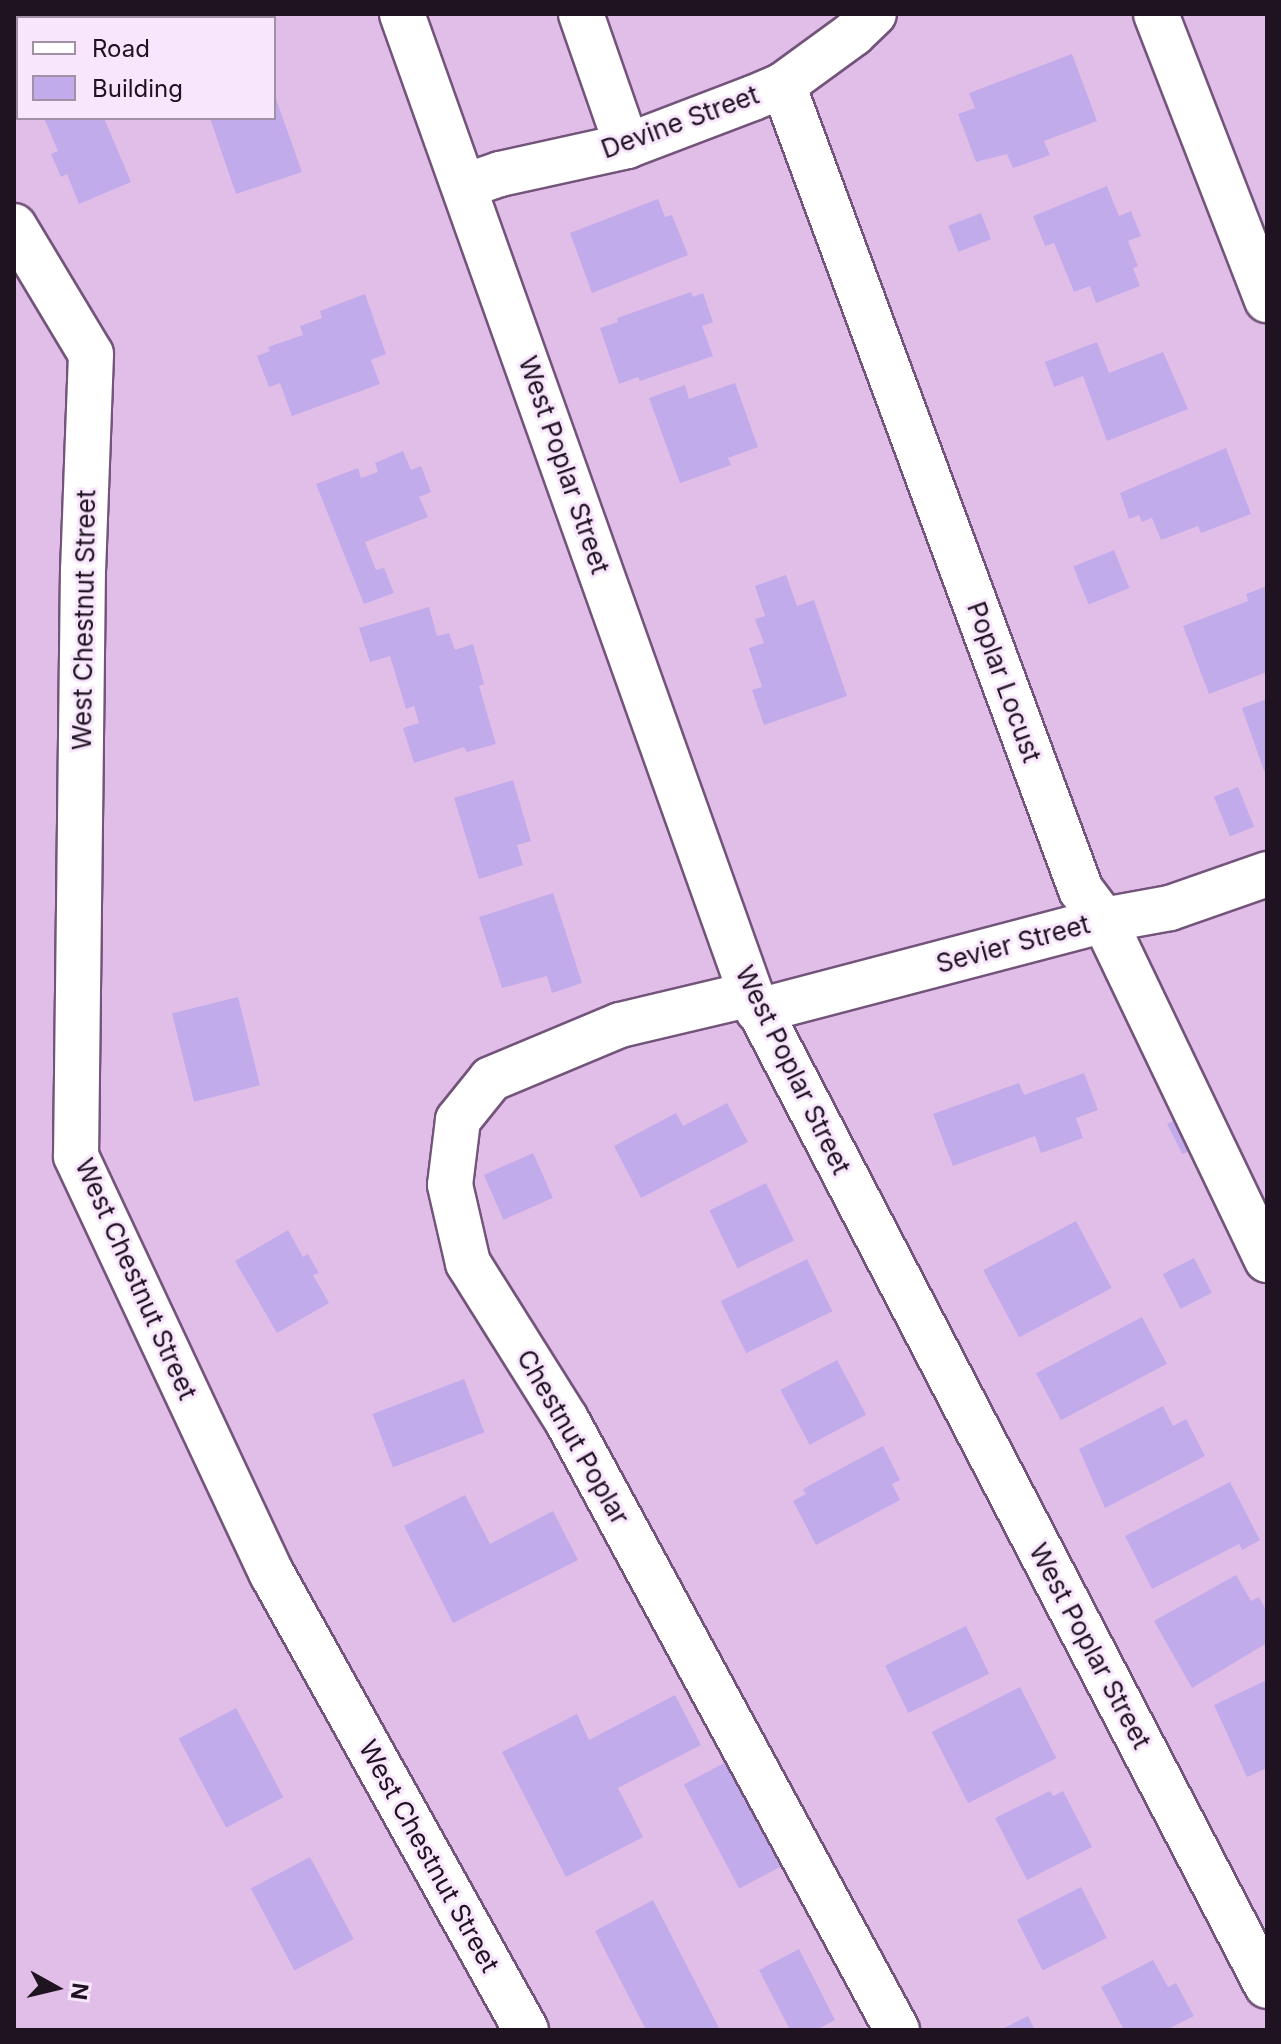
<!DOCTYPE html>
<style>
body{margin:0}
#map{position:relative;width:1281px;height:2044px;overflow:hidden;background:#e1bee8;font-family:Inter,sans-serif}
div>[style]{position:absolute}
.building>*{inset:0;background:#c2abeb;transform-origin:0 0}
.roads{filter:drop-shadow(2px 0 #73547a) drop-shadow(-2px 0 #73547a) drop-shadow(0 2px #73547a) drop-shadow(0 -2px #73547a)}
.minor>*{height:44px;margin:-22px;padding:0 22px;transform-origin:22px;border-radius:22px;background:#fff}
span{translate:-50% -50%;white-space:nowrap;text-align:center;line-height:1.15;-webkit-text-stroke:6px #f8e6fc;paint-order:stroke}
.street-label{font-size:26px;color:#1f1221}
.frame{position:absolute;inset:0;border:16px solid #1f1221;pointer-events:none}
.legend{position:absolute;left:16px;top:16px;width:260px;height:104px;box-sizing:border-box;background:#f8e6fc;border:2px solid #a191a4;margin:0;padding:10px 14px;list-style:none;font-size:24px;color:#1f1221}
.legend li{display:flex;align-items:center;gap:16px;height:40px}
.legend b{width:40px;border:2px solid #a191a4}
.north{position:absolute;left:16px;top:1948px;width:80px;height:80px;-webkit-text-stroke:6px #f8e6fc;paint-order:stroke;rotate:98deg;font-size:22px;font-weight:700;line-height:32px;text-align:center;color:#1f1221}
.north::after{content:'';display:block;margin:auto;width:28px;height:36px;background:#1f1221;clip-path:polygon(50% 0,100% 100%,50% 72%,0 100%)}
</style>
<div id="map">
<div class="building">
<i style="clip-path:polygon(158px 14px,238px 14px,228px 18px,160px 18px)"></i>
<i style="clip-path:polygon(1072px 54px,1097px 121px,1044px 141px,1050px 155px,1013px 168px,1007px 154px,976px 162px,958px 114px,975px 108px,969px 93px)"></i>
<i style="clip-path:polygon(274px 93px,302px 172px,236px 194px,210px 118px,274px 118px)"></i>
<i style="clip-path:polygon(44px 118px,104px 118px,131px 182px,79px 204px,67px 174px,61px 177px,51px 154px,58px 151px)"></i>
<i style="clip-path:polygon(1107px 186px,1119px 216px,1131px 211px,1141px 236px,1128px 241px,1138px 266px,1133px 268px,1140px 286px,1096px 303px,1090px 286px,1074px 292px,1054px 243px,1045px 246px,1033px 216px)"></i>
<i style="clip-path:polygon(658px 199px,665px 217px,672px 215px,688px 255px,592px 293px,570px 233px)"></i>
<i style="left:981px;top:213px;width:28px;height:35px;rotate:69deg"></i>
<i style="clip-path:polygon(691px 292px,693px 297px,703px 293px,713px 322px,702px 326px,713px 356px,640px 381px,638px 377px,619px 384px,600px 328px,618px 322px,617px 318px)"></i>
<i style="clip-path:polygon(365px 294px,386px 354px,371px 360px,380px 384px,292px 416px,280px 383px,269px 387px,257px 356px,270px 351px,268px 347px,303px 335px,300px 326px,322px 318px,320px 311px)"></i>
<i style="clip-path:polygon(1097px 342px,1109px 373px,1163px 352px,1188px 409px,1107px 441px,1083px 376px,1054px 387px,1045px 362px)"></i>
<i style="clip-path:polygon(735px 383px,758px 447px,728px 458px,731px 465px,680px 483px,649px 398px,685px 385px,689px 399px)"></i>
<i style="clip-path:polygon(1226px 448px,1251px 514px,1201px 533px,1198px 526px,1161px 540px,1152px 518px,1142px 522px,1139px 515px,1129px 519px,1120px 493px)"></i>
<i style="clip-path:polygon(403px 451px,411px 470px,421px 466px,431px 492px,419px 497px,428px 517px,365px 542px,376px 570px,384px 568px,394px 593px,364px 604px,316px 484px,358px 468px,361px 478px,378px 472px,375px 463px)"></i>
<i style="left:1114px;top:550px;width:41px;height:44px;rotate:68deg"></i>
<i style="clip-path:polygon(786px 575px,797px 606px,814px 600px,847px 696px,764px 725px,752px 690px,762px 687px,749px 648px,764px 643px,755px 619px,765px 616px,755px 586px)"></i>
<i style="clip-path:polygon(1267px 586px,1267px 672px,1209px 694px,1183px 626px,1248px 601px,1246px 594px)"></i>
<i style="clip-path:polygon(429px 607px,437px 636px,449px 633px,455px 650px,473px 644px,484px 684px,479px 686px,496px 744px,467px 752px,464px 747px,414px 763px,403px 728px,419px 723px,414px 706px,406px 709px,390px 656px,370px 662px,359px 628px)"></i>
<i style="clip-path:polygon(1267px 699px,1267px 771px,1264px 771px,1242px 708px)"></i>
<i style="clip-path:polygon(513px 780px,531px 841px,517px 845px,523px 865px,479px 879px,454px 798px)"></i>
<i style="left:1238px;top:787px;width:43px;height:26px;rotate:68deg"></i>
<i style="clip-path:polygon(553px 893px,582px 983px,552px 993px,547px 976px,502px 988px,479px 917px)"></i>
<i style="left:238px;top:997px;width:91px;height:68px;rotate:76deg"></i>
<i style="clip-path:polygon(1084px 1073px,1098px 1110px,1076px 1118px,1083px 1138px,1041px 1153px,1035px 1136px,953px 1166px,933px 1114px,1019px 1083px,1024px 1095px)"></i>
<i style="clip-path:polygon(727px 1103px,748px 1142px,641px 1198px,614px 1146px,676px 1113px,683px 1126px)"></i>
<i style="left:1185px;top:1115px;width:34px;height:20px;rotate:63deg"></i>
<i style="left:533px;top:1153px;width:49px;height:54px;rotate:66deg"></i>
<i style="left:766px;top:1183px;width:64px;height:63px;rotate:64deg"></i>
<i style="left:1076px;top:1221px;width:76px;height:105px;rotate:62deg"></i>
<i style="clip-path:polygon(288px 1230px,303px 1257px,308px 1254px,319px 1273px,313px 1275px,329px 1303px,277px 1333px,235px 1261px)"></i>
<i style="left:1194px;top:1258px;width:39px;height:35px;rotate:63deg"></i>
<i style="left:807px;top:1259px;width:58px;height:96px;rotate:64deg"></i>
<i style="left:1142px;top:1317px;width:53px;height:120px;rotate:62deg"></i>
<i style="left:837px;top:1360px;width:62px;height:64px;rotate:62deg"></i>
<i style="left:464px;top:1379px;width:57px;height:98px;rotate:69deg"></i>
<i style="clip-path:polygon(1163px 1406px,1173px 1426px,1186px 1419px,1205px 1456px,1105px 1508px,1079px 1449px)"></i>
<i style="clip-path:polygon(883px 1446px,900px 1480px,892px 1484px,900px 1500px,816px 1545px,793px 1501px,806px 1494px,803px 1489px)"></i>
<i style="clip-path:polygon(1230px 1482px,1260px 1540px,1242px 1550px,1239px 1544px,1152px 1589px,1125px 1536px)"></i>
<i style="clip-path:polygon(465px 1495px,490px 1544px,553px 1511px,578px 1560px,453px 1623px,404px 1526px)"></i>
<i style="clip-path:polygon(1236px 1575px,1251px 1601px,1259px 1597px,1267px 1612px,1267px 1643px,1192px 1688px,1154px 1621px)"></i>
<i style="left:966px;top:1626px;width:53px;height:90px;rotate:64deg"></i>
<i style="clip-path:polygon(1267px 1680px,1267px 1768px,1247px 1777px,1214px 1705px)"></i>
<i style="left:1020px;top:1687px;width:80px;height:99px;rotate:63deg"></i>
<i style="clip-path:polygon(675px 1695px,701px 1745px,618px 1788px,643px 1837px,566px 1877px,502px 1752px,577px 1714px,589px 1740px)"></i>
<i style="left:236px;top:1708px;width:101px;height:65px;rotate:62deg"></i>
<i style="left:728px;top:1761px;width:118px;height:50px;rotate:62deg"></i>
<i style="clip-path:polygon(1050px 1791px,1053px 1796px,1063px 1791px,1092px 1847px,1027px 1880px,995px 1818px)"></i>
<i style="left:310px;top:1857px;width:93px;height:67px;rotate:62deg"></i>
<i style="left:1081px;top:1887px;width:57px;height:72px;rotate:63deg"></i>
<i style="clip-path:polygon(653px 1900px,720px 2030px,646px 2030px,595px 1931px)"></i>
<i style="clip-path:polygon(799px 1949px,835px 2020px,816px 2030px,790px 2030px,759px 1970px)"></i>
<i style="clip-path:polygon(1153px 1960px,1168px 1987px,1176px 1983px,1194px 2016px,1166px 2030px,1124px 2030px,1101px 1987px)"></i>
<i style="clip-path:polygon(1028px 2016px,1035px 2030px,1000px 2030px)"></i>
</div>
<div class="roads">
<div class="minor">
<i style="left:402px;top:14px;width:1040px;rotate:70.4deg"></i>
<i style="left:751px;top:994px;width:1118px;rotate:62.52deg"></i>
<i style="left:581px;top:14px;width:140px;rotate:70.8deg"></i>
<i style="left:1156px;top:14px;width:307px;rotate:68.8deg"></i>
<i style="left:783px;top:85px;width:858px;rotate:69.69deg"></i>
<i style="left:1081px;top:890px;width:38px;rotate:53deg"></i>
<i style="left:1104px;top:920px;width:377px;rotate:64.4deg"></i>
<i style="left:465px;top:186px;width:37px;rotate:-19deg"></i>
<i style="left:500px;top:174px;width:130px;rotate:-12.4deg"></i>
<i style="left:627px;top:146px;width:135px;rotate:-20.9deg"></i>
<i style="left:753px;top:98px;width:33px;rotate:-23deg"></i>
<i style="left:783px;top:85px;width:87px;rotate:-36.1deg"></i>
<i style="left:853px;top:34px;width:29px;rotate:-44deg"></i>
<i style="left:14px;top:226px;width:149px;rotate:59deg"></i>
<i style="left:91px;top:354px;width:215px;rotate:92.1deg"></i>
<i style="left:83px;top:569px;width:587px;rotate:90.68deg"></i>
<i style="left:76px;top:1156px;width:462px;rotate:64.9deg"></i>
<i style="left:272px;top:1574px;width:522px;rotate:60.88deg"></i>
<i style="left:751px;top:994px;width:135px;rotate:166.7deg"></i>
<i style="left:620px;top:1025px;width:140px;rotate:157.3deg"></i>
<i style="left:491px;top:1079px;width:53px;rotate:128.8deg"></i>
<i style="left:458px;top:1120px;width:65px;rotate:97deg"></i>
<i style="left:450px;top:1185px;width:80px;rotate:77deg"></i>
<i style="left:468px;top:1263px;width:184px;rotate:57.9deg"></i>
<i style="left:566px;top:1419px;width:695px;rotate:61.55deg"></i>
<i style="left:758px;top:1011px;width:358px;rotate:-14.7deg"></i>
<i style="left:1104px;top:920px;width:67px;rotate:-10.3deg"></i>
<i style="left:1170px;top:908px;width:103px;rotate:-19.3deg"></i>
</div>
</div>
<div class="street-label">
<span style="left:680px;top:122px;rotate:-20deg">Devine Street</span>
<span style="left:564px;top:465px;rotate:71deg">West Poplar Street</span>
<span style="left:84px;top:620px;rotate:-89deg">West Chestnut Street</span>
<span style="left:1004px;top:682px;rotate:70deg">Poplar Locust</span>
<span style="left:1013px;top:944px;rotate:-15deg">Sevier Street</span>
<span style="left:793px;top:1070px;rotate:64deg">West Poplar Street</span>
<span style="left:136px;top:1279px;rotate:66deg">West Chestnut Street</span>
<span style="left:573px;top:1437px;rotate:60deg">Chestnut Poplar</span>
<span style="left:1090px;top:1646px;rotate:62deg">West Poplar Street</span>
<span style="left:429px;top:1856px;rotate:61deg">West Chestnut Street</span>
</div>
<div class="frame"></div>
<ul class="legend">
<li><b style="height:10px;background:#fff"></b>Road</li>
<li><b style="height:22px;background:#c2abeb"></b>Building</li>
</ul>
<div class="north">N</div>
</div>
